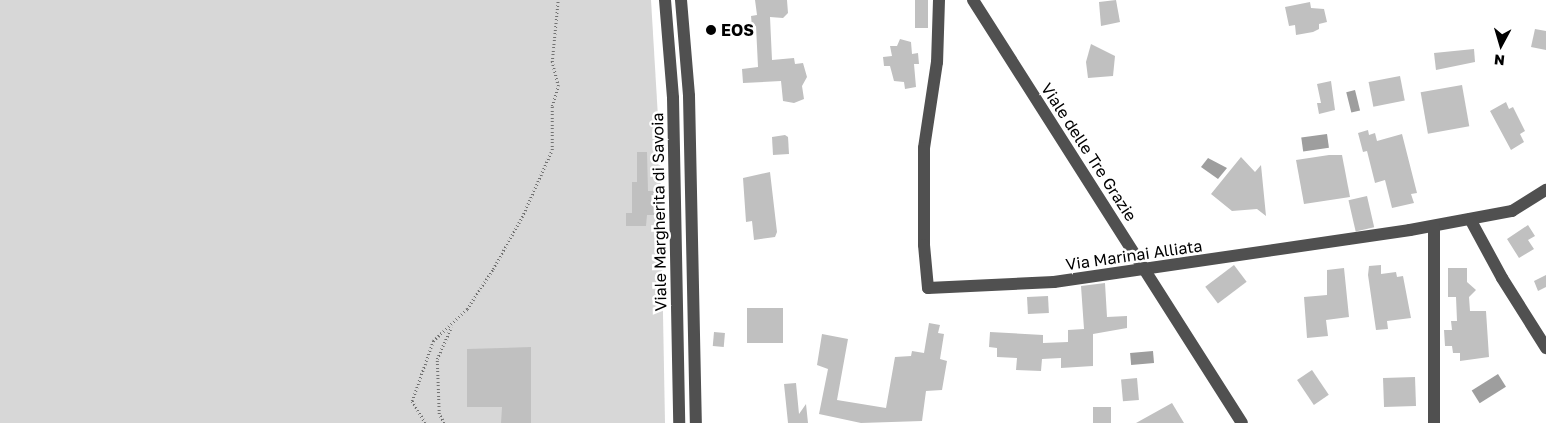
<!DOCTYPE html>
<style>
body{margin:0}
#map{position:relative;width:1546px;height:423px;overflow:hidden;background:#fff;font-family:"Golos Text",sans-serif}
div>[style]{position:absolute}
.green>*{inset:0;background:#d7d7d7}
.water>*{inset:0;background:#9e9e9e;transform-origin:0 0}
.building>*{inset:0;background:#c0c0c0;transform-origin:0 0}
.path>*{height:2.5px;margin-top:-1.25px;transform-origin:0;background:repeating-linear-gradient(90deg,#727272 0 1px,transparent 0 3.5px)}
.minor>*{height:12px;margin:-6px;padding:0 6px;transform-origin:6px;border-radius:6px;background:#505050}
.dots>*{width:14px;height:14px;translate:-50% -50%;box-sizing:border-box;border:2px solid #fff;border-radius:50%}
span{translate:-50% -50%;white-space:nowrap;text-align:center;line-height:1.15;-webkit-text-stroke:5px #fff;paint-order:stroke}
.poi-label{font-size:16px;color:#000;font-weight:700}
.left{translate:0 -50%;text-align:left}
.street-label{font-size:16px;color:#000}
.north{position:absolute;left:1476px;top:20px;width:50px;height:50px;-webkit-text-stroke:4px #fff;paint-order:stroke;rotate:186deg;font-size:14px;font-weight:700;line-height:20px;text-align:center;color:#000}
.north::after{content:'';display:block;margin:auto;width:18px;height:22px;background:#000;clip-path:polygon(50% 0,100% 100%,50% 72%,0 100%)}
</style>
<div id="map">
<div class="green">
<i style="clip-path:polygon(0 0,651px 0,660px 151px,665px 423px,0 423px)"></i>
</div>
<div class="water">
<i style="left:1355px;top:90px;width:21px;height:9px;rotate:76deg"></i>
<i style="left:1327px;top:134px;width:14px;height:26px;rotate:82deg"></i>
<i style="clip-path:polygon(1208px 158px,1227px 168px,1218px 179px,1201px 167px)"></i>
<i style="left:1153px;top:351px;width:12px;height:23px;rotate:85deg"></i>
<i style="left:1498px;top:374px;width:15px;height:31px;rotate:58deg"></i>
</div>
<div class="building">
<i style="clip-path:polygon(755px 0,787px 0,788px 13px,783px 18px,770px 17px,772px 60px,794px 58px,795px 64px,803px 63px,807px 77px,802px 86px,804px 99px,794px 103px,783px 101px,781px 81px,743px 83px,742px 69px,758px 67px,756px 26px,752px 27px,751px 16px,757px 15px)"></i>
<i style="left:915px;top:0;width:13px;height:28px"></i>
<i style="clip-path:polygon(1116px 0,1120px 22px,1101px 26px,1099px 2px)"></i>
<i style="clip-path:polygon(1310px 2px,1311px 8px,1324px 9px,1327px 22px,1319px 24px,1319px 29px,1313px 32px,1296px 35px,1295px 25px,1289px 26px,1285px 7px)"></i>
<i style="clip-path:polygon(1535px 29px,1546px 31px,1546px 50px,1531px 47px)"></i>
<i style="clip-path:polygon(900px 39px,911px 42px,912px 54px,918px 53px,919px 64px,914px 64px,916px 87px,905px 89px,904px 82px,894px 81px,890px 66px,884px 66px,883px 57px,892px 56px,890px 46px,897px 46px)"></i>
<i style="clip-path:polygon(1091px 44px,1115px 56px,1113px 76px,1088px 78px,1086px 62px)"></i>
<i style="clip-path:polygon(1474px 49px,1475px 62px,1436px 70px,1434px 53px)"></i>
<i style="left:1400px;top:76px;width:25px;height:32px;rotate:79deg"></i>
<i style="clip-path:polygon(1331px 81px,1335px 110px,1319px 114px,1317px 103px,1321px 103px,1317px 84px)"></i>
<i style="left:1462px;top:85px;width:42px;height:42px;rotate:80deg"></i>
<i style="clip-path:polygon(1506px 102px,1509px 109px,1513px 107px,1525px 131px,1520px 134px,1524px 142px,1511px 150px,1490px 111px)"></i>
<i style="clip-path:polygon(1368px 130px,1369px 135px,1375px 133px,1377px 141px,1402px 134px,1417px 193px,1411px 194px,1414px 203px,1392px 208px,1385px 180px,1375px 183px,1367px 151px,1363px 152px,1358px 133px)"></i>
<i style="clip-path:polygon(785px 135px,788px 137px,789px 154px,773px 155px,772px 137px)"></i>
<i style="clip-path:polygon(637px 152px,647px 152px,648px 191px,660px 191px,660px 215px,647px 215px,646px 226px,626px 226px,626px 213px,632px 213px,632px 182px,637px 182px)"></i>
<i style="clip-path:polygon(1329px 155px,1342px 155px,1350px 197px,1304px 204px,1296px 160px)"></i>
<i style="clip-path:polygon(1241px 157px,1255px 172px,1261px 165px,1266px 216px,1257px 209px,1232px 211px,1211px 194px)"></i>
<i style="clip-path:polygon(770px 172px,777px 232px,775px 237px,754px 240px,752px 221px,746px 222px,743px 178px)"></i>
<i style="left:1367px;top:196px;width:32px;height:19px;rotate:77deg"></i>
<i style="clip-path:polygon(1528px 225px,1535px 236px,1528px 240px,1534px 249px,1519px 258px,1507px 239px)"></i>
<i style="left:1234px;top:265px;width:21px;height:36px;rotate:53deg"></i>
<i style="clip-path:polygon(1381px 265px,1381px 274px,1396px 272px,1397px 277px,1403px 276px,1411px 318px,1387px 321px,1388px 329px,1376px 330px,1368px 275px,1369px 266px)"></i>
<i style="clip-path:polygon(1344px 268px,1349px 317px,1326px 320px,1328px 336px,1307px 338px,1304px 297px,1327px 295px,1327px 270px)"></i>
<i style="clip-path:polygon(1448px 268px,1467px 268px,1467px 282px,1476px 290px,1469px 297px,1470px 311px,1486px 311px,1489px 357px,1460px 361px,1460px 353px,1453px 353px,1452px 346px,1445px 346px,1444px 330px,1452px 330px,1451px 321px,1457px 321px,1456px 297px,1448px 297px)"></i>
<i style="clip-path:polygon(1546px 275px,1546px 287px,1538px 291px,1534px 281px)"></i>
<i style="clip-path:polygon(1105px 283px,1107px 317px,1127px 316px,1127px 328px,1093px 334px,1093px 366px,1061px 368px,1061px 358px,1042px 359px,1041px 371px,1016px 370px,1017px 358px,997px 357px,997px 348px,989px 347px,990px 332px,1043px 335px,1043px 343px,1068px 342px,1068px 330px,1084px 329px,1081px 286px)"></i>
<i style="left:1048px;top:296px;width:17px;height:21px;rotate:87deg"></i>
<i style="left:747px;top:308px;width:36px;height:35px"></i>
<i style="clip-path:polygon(929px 323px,940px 325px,938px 333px,944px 334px,940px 359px,947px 361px,942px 390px,926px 391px,922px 421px,861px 423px,819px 414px,828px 369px,817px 365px,822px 334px,848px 339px,837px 400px,886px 408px,895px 357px,911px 356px,912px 351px,924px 353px)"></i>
<i style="left:714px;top:332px;width:11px;height:14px;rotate:5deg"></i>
<i style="clip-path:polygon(531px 347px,531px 423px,501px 423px,502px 407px,467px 407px,467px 349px)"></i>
<i style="left:1312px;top:370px;width:30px;height:18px;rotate:56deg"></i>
<i style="left:1415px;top:377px;width:29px;height:32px;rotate:88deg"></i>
<i style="left:1137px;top:378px;width:22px;height:16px;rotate:85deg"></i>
<i style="clip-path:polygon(796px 383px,799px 414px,806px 404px,808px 423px,788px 423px,784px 384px)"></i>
<i style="clip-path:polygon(1172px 403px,1184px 423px,1136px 423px)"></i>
<i style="left:1093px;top:407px;width:18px;height:16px"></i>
</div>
<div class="path">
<i style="left:425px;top:423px;width:26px;rotate:-121deg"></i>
<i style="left:412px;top:401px;width:64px;rotate:-70.7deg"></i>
<i style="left:433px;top:341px;width:47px;rotate:-43.3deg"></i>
<i style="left:467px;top:309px;width:48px;rotate:-57deg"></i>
<i style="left:493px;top:269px;width:60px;rotate:-60.9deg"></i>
<i style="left:522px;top:217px;width:73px;rotate:-65.9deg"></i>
<i style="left:552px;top:150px;width:44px;rotate:-90deg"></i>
<i style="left:552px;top:106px;width:21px;rotate:-73deg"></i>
<i style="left:558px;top:86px;width:25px;rotate:-104deg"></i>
<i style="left:552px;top:62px;width:62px;rotate:-84.5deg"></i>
<i style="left:444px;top:423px;width:10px;rotate:-119deg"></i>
<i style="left:439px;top:414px;width:55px;rotate:-92.1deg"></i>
<i style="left:437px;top:359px;width:35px;rotate:-66deg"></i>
</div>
<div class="minor">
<i style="left:665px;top:0;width:98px;rotate:85.3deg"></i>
<i style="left:673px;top:98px;width:325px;rotate:88.9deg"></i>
<i style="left:681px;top:0;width:96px;rotate:85.2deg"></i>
<i style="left:689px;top:96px;width:327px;rotate:88.8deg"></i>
<i style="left:939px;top:0;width:62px;rotate:91.8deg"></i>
<i style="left:937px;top:62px;width:87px;rotate:98.6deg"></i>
<i style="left:924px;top:148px;width:97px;rotate:90deg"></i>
<i style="left:924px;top:245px;width:43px;rotate:84.7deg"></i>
<i style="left:928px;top:288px;width:126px;rotate:-2.7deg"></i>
<i style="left:1054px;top:282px;width:360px;rotate:-8.3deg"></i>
<i style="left:1410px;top:230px;width:104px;rotate:-10.6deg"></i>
<i style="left:1512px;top:211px;width:40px;rotate:-32deg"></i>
<i style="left:973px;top:0;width:501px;rotate:57.55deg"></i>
<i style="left:1470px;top:219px;width:67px;rotate:61.5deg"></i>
<i style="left:1502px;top:278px;width:83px;rotate:57.8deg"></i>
<i style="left:1434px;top:423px;width:197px;rotate:-90deg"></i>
</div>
<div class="dots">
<i style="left:711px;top:30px;background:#000"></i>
</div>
<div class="poi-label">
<span class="left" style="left:721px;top:30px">EOS</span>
</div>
<div class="street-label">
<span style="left:1089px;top:152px;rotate:57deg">Viale delle Tre Grazie</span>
<span style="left:659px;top:212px;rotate:-91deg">Viale Margherita di Savoia</span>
<span style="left:1134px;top:255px;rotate:-8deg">Via Marinai Alliata</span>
</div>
<div class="north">N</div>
</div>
